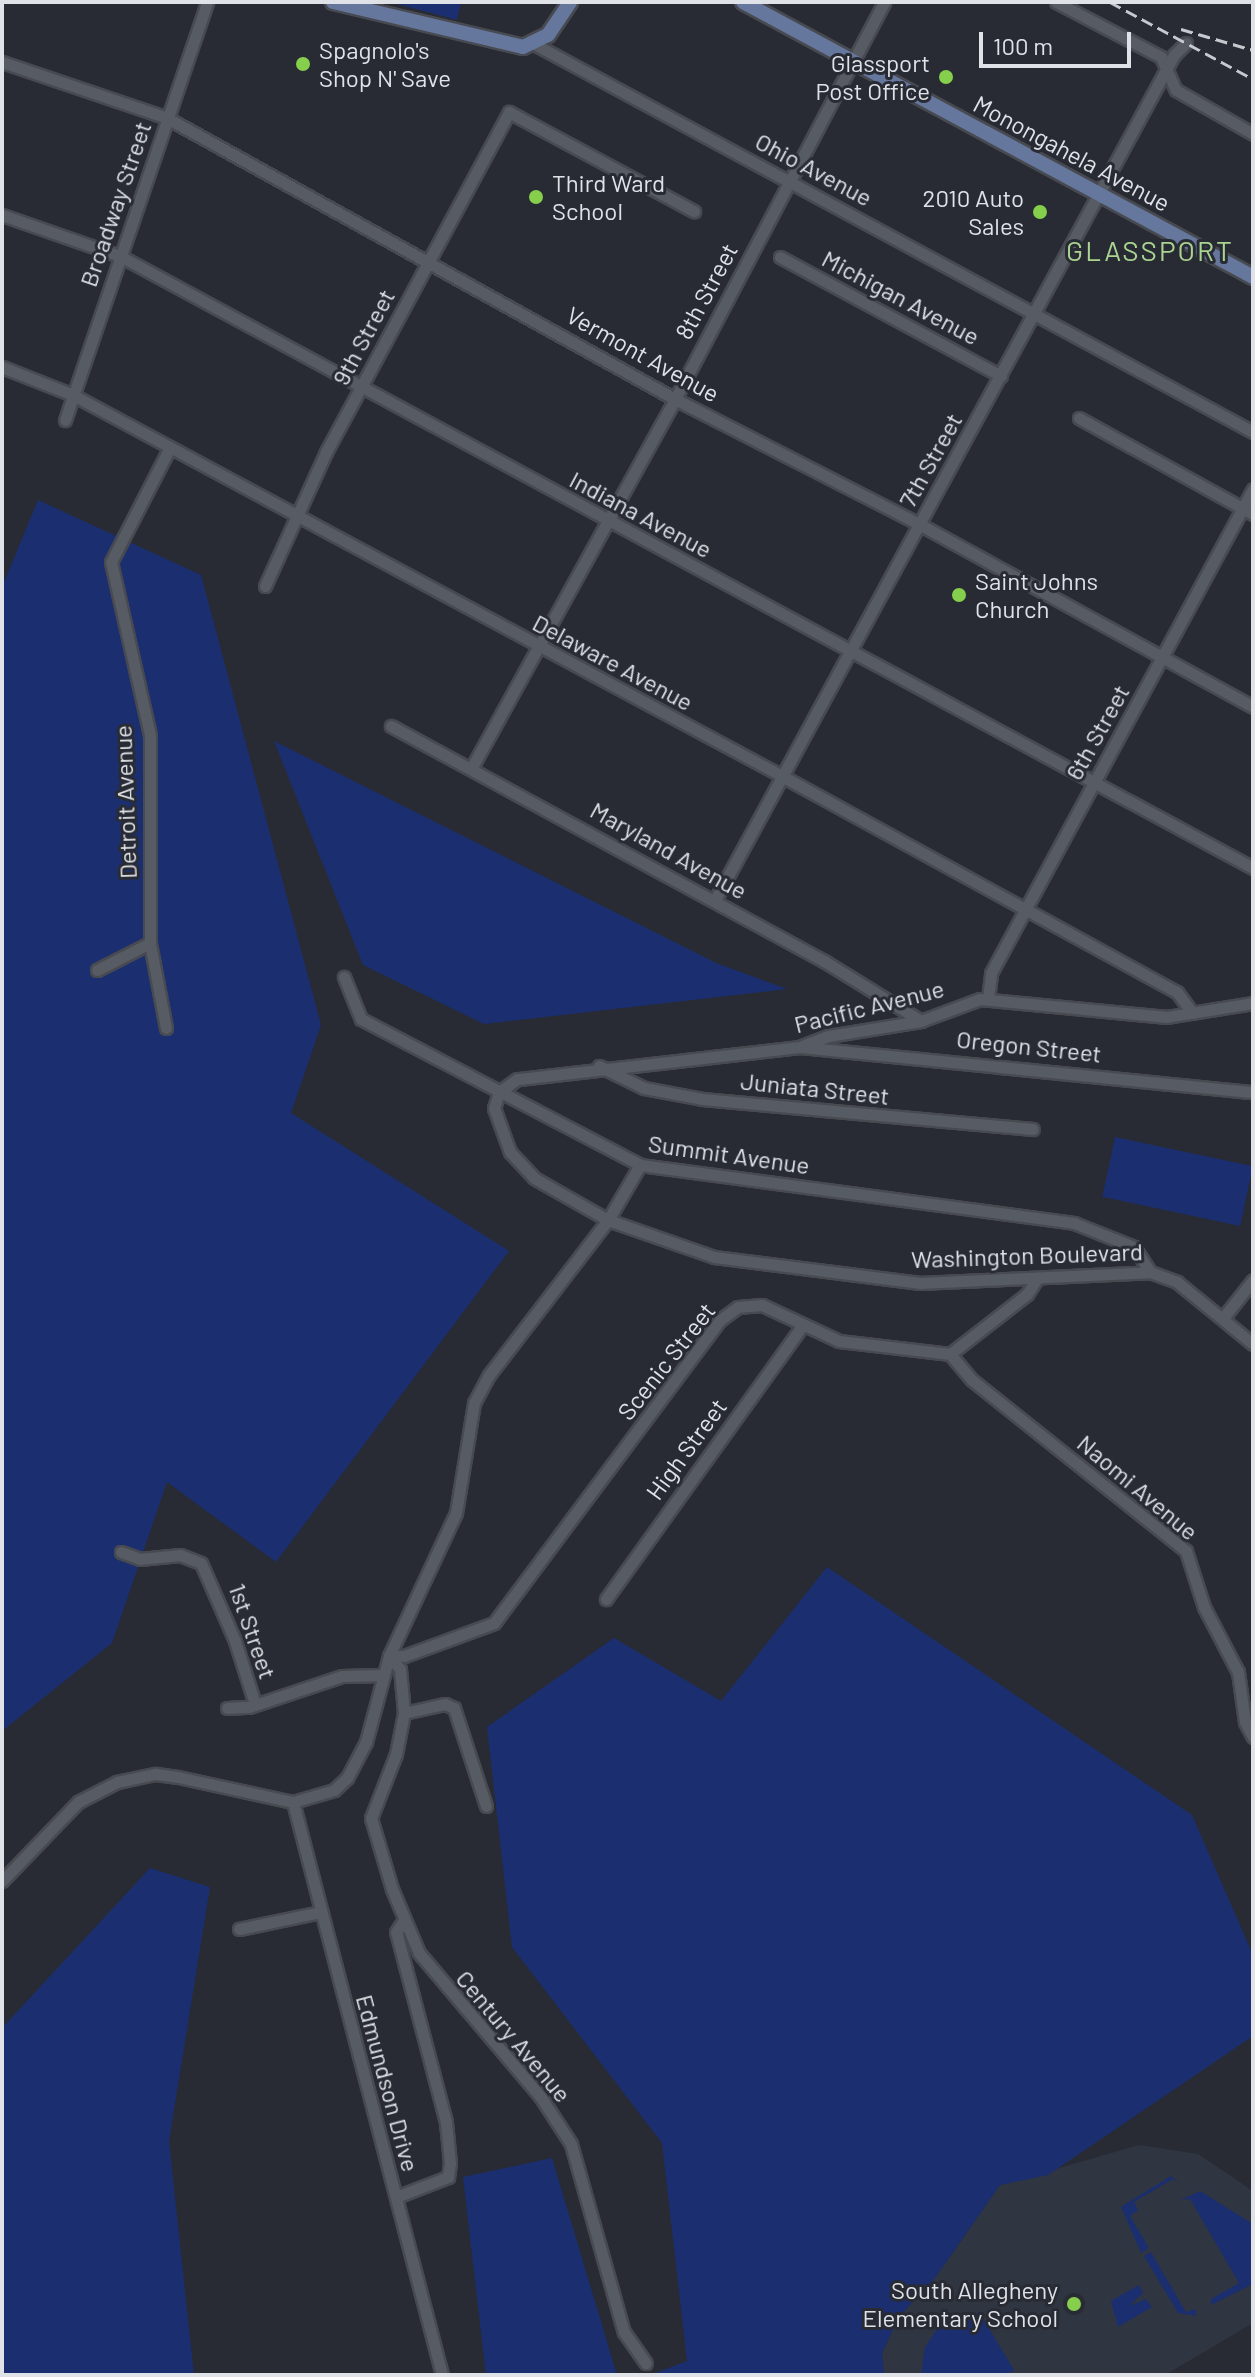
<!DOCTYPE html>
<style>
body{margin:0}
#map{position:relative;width:1255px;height:2377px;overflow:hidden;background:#282b33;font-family:Barlow,sans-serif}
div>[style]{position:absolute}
.built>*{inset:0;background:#2f3541}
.green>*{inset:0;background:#1b2f70;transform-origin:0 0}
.roads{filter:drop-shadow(2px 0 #474a50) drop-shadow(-2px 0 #474a50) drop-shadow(0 2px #474a50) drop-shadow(0 -2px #474a50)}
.minor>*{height:11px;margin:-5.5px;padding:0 5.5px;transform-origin:5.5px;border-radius:5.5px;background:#575b64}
.major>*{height:14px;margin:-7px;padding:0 7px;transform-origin:7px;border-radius:7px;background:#66779e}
.rail>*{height:3px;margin-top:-1.5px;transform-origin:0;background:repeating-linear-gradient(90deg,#c6c9ce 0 12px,transparent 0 18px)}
.dots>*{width:22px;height:22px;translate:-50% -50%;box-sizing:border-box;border:4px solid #282b33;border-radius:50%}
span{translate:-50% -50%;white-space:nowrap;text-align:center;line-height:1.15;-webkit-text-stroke:6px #282b33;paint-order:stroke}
.poi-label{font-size:24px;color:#dfe2e7}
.left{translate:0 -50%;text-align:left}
.right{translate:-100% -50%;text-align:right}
.street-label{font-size:24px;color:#dfe2e7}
.quarter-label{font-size:28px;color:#abd491;letter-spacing:2px}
.frame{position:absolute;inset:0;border:4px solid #dfe2e7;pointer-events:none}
.scale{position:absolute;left:979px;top:32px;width:152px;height:36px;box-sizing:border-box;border:4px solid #dfe2e7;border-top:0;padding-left:10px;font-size:24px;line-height:28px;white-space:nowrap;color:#dfe2e7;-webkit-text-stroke:6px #282b33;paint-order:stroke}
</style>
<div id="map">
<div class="built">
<i style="clip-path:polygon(1139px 2145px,1198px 2154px,1253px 2191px,1253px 2323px,1165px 2375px,884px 2375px,882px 2353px,899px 2317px,935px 2278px,1000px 2185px)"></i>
</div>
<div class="green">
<i style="clip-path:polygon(390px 2px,461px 2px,457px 20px)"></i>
<i style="clip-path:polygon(38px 500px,201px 575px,321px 1025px,291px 1113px,509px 1251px,276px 1562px,167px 1482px,112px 1643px,2px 1731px,2px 587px)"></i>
<i style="clip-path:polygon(274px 741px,716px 963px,787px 989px,484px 1024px,363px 965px)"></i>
<i style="left:1115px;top:1137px;width:141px;height:61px;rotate:12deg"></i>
<i style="clip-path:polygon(827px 1567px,1192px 1815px,1253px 1955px,1253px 2036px,1048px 2175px,1000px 2185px,935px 2278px,899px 2317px,882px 2353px,884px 2375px,650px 2375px,687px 2361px,662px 2143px,512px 1947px,487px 1727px,614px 1638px,721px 1701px)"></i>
<i style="clip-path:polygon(150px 1868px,210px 1887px,169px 2141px,194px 2375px,2px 2375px,2px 2028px)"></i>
<i style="clip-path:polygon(552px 2158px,617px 2375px,486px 2375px,463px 2177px)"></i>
<i style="clip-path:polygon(1171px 2176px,1181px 2184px,1173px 2179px,1134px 2202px,1138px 2210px,1130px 2216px,1149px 2248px,1141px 2253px,1121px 2207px)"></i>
<i style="clip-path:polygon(1200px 2191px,1253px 2224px,1253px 2284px,1211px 2305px,1211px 2299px,1239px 2283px,1190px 2199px,1181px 2200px)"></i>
<i style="clip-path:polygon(1151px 2252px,1186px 2312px,1195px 2309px,1196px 2316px,1178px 2313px,1144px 2256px)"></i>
<i style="clip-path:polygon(1139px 2285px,1143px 2293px,1129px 2306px,1146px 2299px,1152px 2307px,1118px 2327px,1111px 2301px)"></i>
<i style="clip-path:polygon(979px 2312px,1014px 2370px,1006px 2375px,921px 2375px,925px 2347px,939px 2326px,947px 2323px,950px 2330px)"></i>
</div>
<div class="roads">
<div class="minor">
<i style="left:1056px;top:2px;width:119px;rotate:27.6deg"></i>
<i style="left:1161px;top:57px;width:36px;rotate:66deg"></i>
<i style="left:1176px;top:90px;width:89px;rotate:29.7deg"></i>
<i style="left:536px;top:45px;width:815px;rotate:28.36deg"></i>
<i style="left:2px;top:62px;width:174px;rotate:18.7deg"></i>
<i style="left:167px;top:118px;width:581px;rotate:28.95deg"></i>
<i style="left:675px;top:399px;width:274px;rotate:27.1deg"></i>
<i style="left:919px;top:524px;width:381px;rotate:28.7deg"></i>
<i style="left:2px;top:215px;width:125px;rotate:19.2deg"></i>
<i style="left:120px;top:256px;width:1288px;rotate:28.38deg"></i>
<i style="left:780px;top:257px;width:251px;rotate:28.3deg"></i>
<i style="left:2px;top:367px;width:76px;rotate:21.5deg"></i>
<i style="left:73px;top:395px;width:805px;rotate:28.25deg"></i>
<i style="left:782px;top:776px;width:450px;rotate:28.7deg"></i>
<i style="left:1177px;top:992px;width:26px;rotate:54deg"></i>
<i style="left:1079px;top:418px;width:199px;rotate:28.9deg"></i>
<i style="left:65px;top:420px;width:441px;rotate:-71.2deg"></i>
<i style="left:265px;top:586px;width:147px;rotate:-65.5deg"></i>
<i style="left:326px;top:452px;width:386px;rotate:-61.7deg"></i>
<i style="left:509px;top:112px;width:210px;rotate:28.2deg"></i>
<i style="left:391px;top:726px;width:493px;rotate:28.5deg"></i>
<i style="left:824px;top:961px;width:114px;rotate:31.7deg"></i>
<i style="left:472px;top:767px;width:420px;rotate:-61.1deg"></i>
<i style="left:675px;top:399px;width:449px;rotate:-62.2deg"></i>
<i style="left:715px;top:900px;width:962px;rotate:-61.49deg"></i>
<i style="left:1174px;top:55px;width:17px;rotate:-45deg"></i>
<i style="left:97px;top:970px;width:59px;rotate:-27deg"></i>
<i style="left:344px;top:977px;width:45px;rotate:68deg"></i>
<i style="left:361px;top:1019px;width:315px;rotate:27.6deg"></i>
<i style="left:640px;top:1165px;width:438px;rotate:7.6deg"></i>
<i style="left:1074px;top:1223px;width:65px;rotate:21.8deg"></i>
<i style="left:1134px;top:1247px;width:30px;rotate:57deg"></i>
<i style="left:988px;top:999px;width:26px;rotate:-83deg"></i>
<i style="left:991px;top:973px;width:550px;rotate:-61.57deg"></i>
<i style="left:1253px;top:1003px;width:87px;rotate:170.8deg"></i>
<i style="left:1167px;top:1017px;width:188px;rotate:-174.5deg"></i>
<i style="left:980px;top:999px;width:63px;rotate:159.6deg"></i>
<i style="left:921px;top:1021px;width:94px;rotate:170.8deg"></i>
<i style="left:828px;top:1036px;width:30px;rotate:159deg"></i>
<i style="left:800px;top:1047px;width:285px;rotate:173.5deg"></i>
<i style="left:517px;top:1079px;width:22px;rotate:144deg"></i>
<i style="left:499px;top:1092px;width:17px;rotate:107deg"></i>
<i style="left:494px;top:1108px;width:47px;rotate:70deg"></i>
<i style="left:510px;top:1152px;width:35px;rotate:47deg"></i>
<i style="left:534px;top:1178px;width:85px;rotate:29.6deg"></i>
<i style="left:608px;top:1220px;width:112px;rotate:19.2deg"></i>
<i style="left:714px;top:1257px;width:208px;rotate:7.2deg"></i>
<i style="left:920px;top:1283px;width:230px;rotate:-2.7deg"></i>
<i style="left:1150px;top:1272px;width:29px;rotate:20deg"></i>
<i style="left:1177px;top:1282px;width:98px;rotate:39.2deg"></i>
<i style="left:166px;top:1028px;width:86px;rotate:-100.7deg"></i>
<i style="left:150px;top:943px;width:208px;rotate:-90deg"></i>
<i style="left:150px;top:735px;width:177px;rotate:-102.7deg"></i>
<i style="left:111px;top:562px;width:129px;rotate:-62.8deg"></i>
<i style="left:800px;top:1047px;width:455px;rotate:5.7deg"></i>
<i style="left:599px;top:1066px;width:50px;rotate:26.1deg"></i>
<i style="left:644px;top:1088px;width:59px;rotate:10.7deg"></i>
<i style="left:702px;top:1099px;width:332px;rotate:5.2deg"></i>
<i style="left:1223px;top:1318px;width:48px;rotate:-51.7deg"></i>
<i style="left:950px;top:1354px;width:34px;rotate:50deg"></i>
<i style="left:972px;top:1380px;width:274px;rotate:38.6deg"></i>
<i style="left:1186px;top:1551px;width:59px;rotate:72.2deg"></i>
<i style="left:1204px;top:1607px;width:73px;rotate:62.4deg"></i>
<i style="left:1238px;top:1672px;width:50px;rotate:82deg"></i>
<i style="left:1245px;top:1722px;width:17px;rotate:62deg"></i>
<i style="left:121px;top:1552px;width:20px;rotate:20deg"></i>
<i style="left:140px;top:1559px;width:40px;rotate:-5.7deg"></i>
<i style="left:180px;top:1555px;width:22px;rotate:21deg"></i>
<i style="left:201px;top:1563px;width:85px;rotate:66.4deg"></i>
<i style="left:235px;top:1641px;width:66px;rotate:72.4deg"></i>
<i style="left:606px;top:1599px;width:337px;rotate:-54.3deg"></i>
<i style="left:389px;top:1656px;width:15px"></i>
<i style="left:404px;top:1656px;width:96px;rotate:-20.1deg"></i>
<i style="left:494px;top:1623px;width:378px;rotate:-53.3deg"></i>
<i style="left:720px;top:1320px;width:22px;rotate:-36deg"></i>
<i style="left:738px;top:1307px;width:24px;rotate:-5deg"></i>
<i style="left:762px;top:1305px;width:85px;rotate:25.1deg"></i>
<i style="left:839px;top:1341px;width:112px;rotate:6.7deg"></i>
<i style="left:950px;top:1354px;width:98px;rotate:-37.9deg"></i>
<i style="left:1027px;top:1294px;width:17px;rotate:-57deg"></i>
<i style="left:389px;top:1656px;width:17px;rotate:50deg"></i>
<i style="left:400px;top:1669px;width:44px;rotate:84.8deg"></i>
<i style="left:404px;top:1713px;width:42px;rotate:101deg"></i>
<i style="left:396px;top:1754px;width:69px;rotate:111.3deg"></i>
<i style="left:371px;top:1818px;width:74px;rotate:73.5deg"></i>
<i style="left:392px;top:1889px;width:69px;rotate:67.1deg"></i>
<i style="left:419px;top:1953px;width:187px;rotate:49.8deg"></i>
<i style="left:540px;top:2096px;width:57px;rotate:57.1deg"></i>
<i style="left:571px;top:2144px;width:195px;rotate:74.3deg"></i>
<i style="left:624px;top:2332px;width:38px;rotate:55deg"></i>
<i style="left:227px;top:1708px;width:22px;rotate:-3deg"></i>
<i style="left:249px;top:1707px;width:98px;rotate:-18.4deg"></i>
<i style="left:342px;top:1676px;width:41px;rotate:-1.4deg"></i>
<i style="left:404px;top:1713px;width:42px;rotate:-12.4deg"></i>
<i style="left:445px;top:1704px;width:10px;rotate:24deg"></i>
<i style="left:454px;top:1708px;width:103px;rotate:71.9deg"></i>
<i style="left:293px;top:1802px;width:592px;rotate:75.42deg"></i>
<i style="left:2px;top:1881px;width:110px;rotate:-46.1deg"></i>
<i style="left:78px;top:1802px;width:44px;rotate:-27.1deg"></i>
<i style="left:117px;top:1782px;width:40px;rotate:-12deg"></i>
<i style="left:156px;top:1774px;width:22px;rotate:8deg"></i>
<i style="left:178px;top:1777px;width:118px;rotate:12.3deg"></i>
<i style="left:293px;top:1802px;width:43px;rotate:-16.3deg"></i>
<i style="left:334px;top:1790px;width:18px;rotate:-43deg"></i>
<i style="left:347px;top:1778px;width:41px;rotate:-62.2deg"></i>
<i style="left:366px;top:1742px;width:89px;rotate:-75deg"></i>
<i style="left:389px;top:1656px;width:158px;rotate:-64.9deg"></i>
<i style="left:456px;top:1513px;width:111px;rotate:-80.7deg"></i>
<i style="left:474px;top:1403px;width:32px;rotate:-62deg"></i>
<i style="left:489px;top:1375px;width:195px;rotate:-52.5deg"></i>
<i style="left:608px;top:1220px;width:64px;rotate:-59.8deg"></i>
<i style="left:239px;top:1929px;width:84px;rotate:-11.7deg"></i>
<i style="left:396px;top:2197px;width:56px;rotate:-21deg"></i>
<i style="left:448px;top:2177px;width:14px;rotate:-82deg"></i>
<i style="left:450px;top:2163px;width:41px;rotate:-95.6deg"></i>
<i style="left:446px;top:2122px;width:196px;rotate:-104.7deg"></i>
<i style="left:396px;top:1932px;width:14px;rotate:-56deg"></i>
</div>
<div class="major">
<i style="left:333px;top:2px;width:195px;rotate:13.3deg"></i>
<i style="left:523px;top:47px;width:28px;rotate:-26deg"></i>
<i style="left:548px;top:35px;width:40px;rotate:-56deg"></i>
<i style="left:743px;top:2px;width:579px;rotate:28.33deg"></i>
</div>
</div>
<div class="rail">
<i style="left:1110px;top:2px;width:162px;rotate:28.3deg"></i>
<i style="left:1181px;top:29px;width:75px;rotate:16.3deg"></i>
</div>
<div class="dots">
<i style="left:303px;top:64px;background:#85cf4c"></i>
<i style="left:946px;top:77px;background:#85cf4c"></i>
<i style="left:536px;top:197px;background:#85cf4c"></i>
<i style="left:1040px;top:212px;background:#85cf4c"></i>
<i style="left:959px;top:595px;background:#85cf4c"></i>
<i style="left:1074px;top:2304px;background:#85cf4c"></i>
</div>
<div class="poi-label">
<span class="left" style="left:319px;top:64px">Spagnolo's<br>Shop N' Save</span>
<span class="right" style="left:930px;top:77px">Glassport<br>Post Office</span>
<span class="left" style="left:552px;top:197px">Third Ward<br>School</span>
<span class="right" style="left:1024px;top:212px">2010 Auto<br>Sales</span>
<span class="left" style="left:975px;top:595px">Saint Johns<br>Church</span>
<span class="right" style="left:1058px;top:2304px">South Allegheny<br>Elementary School</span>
</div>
<div class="street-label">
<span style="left:1072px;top:153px;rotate:28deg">Monongahela Avenue</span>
<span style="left:814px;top:169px;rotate:28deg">Ohio Avenue</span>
<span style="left:115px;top:204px;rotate:-71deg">Broadway Street</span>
<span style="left:706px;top:291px;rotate:-62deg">8th Street</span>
<span style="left:901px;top:297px;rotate:28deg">Michigan Avenue</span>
<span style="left:363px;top:337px;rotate:-62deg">9th Street</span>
<span style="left:643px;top:354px;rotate:29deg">Vermont Avenue</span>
<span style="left:930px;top:460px;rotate:-61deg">7th Street</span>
<span style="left:641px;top:514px;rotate:28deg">Indiana Avenue</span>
<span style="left:613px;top:662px;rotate:28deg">Delaware Avenue</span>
<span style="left:1097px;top:732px;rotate:-61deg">6th Street</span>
<span style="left:125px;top:802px;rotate:-92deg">Detroit Avenue</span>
<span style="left:669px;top:850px;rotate:29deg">Maryland Avenue</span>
<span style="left:869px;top:1006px;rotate:-14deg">Pacific Avenue</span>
<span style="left:1029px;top:1046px;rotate:6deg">Oregon Street</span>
<span style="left:815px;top:1088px;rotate:6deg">Juniata Street</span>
<span style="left:729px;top:1154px;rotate:8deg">Summit Avenue</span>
<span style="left:1027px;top:1255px;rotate:-2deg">Washington Boulevard</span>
<span style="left:666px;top:1361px;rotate:-52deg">Scenic Street</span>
<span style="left:686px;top:1449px;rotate:-54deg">High Street</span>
<span style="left:1138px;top:1487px;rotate:40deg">Naomi Avenue</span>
<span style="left:253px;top:1631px;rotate:71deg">1st Street</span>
<span style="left:514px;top:2036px;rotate:50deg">Century Avenue</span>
<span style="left:388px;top:2083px;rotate:75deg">Edmundson Drive</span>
</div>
<div class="quarter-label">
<span style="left:1150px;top:250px">GLASSPORT</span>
</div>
<div class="frame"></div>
<div class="scale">100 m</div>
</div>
